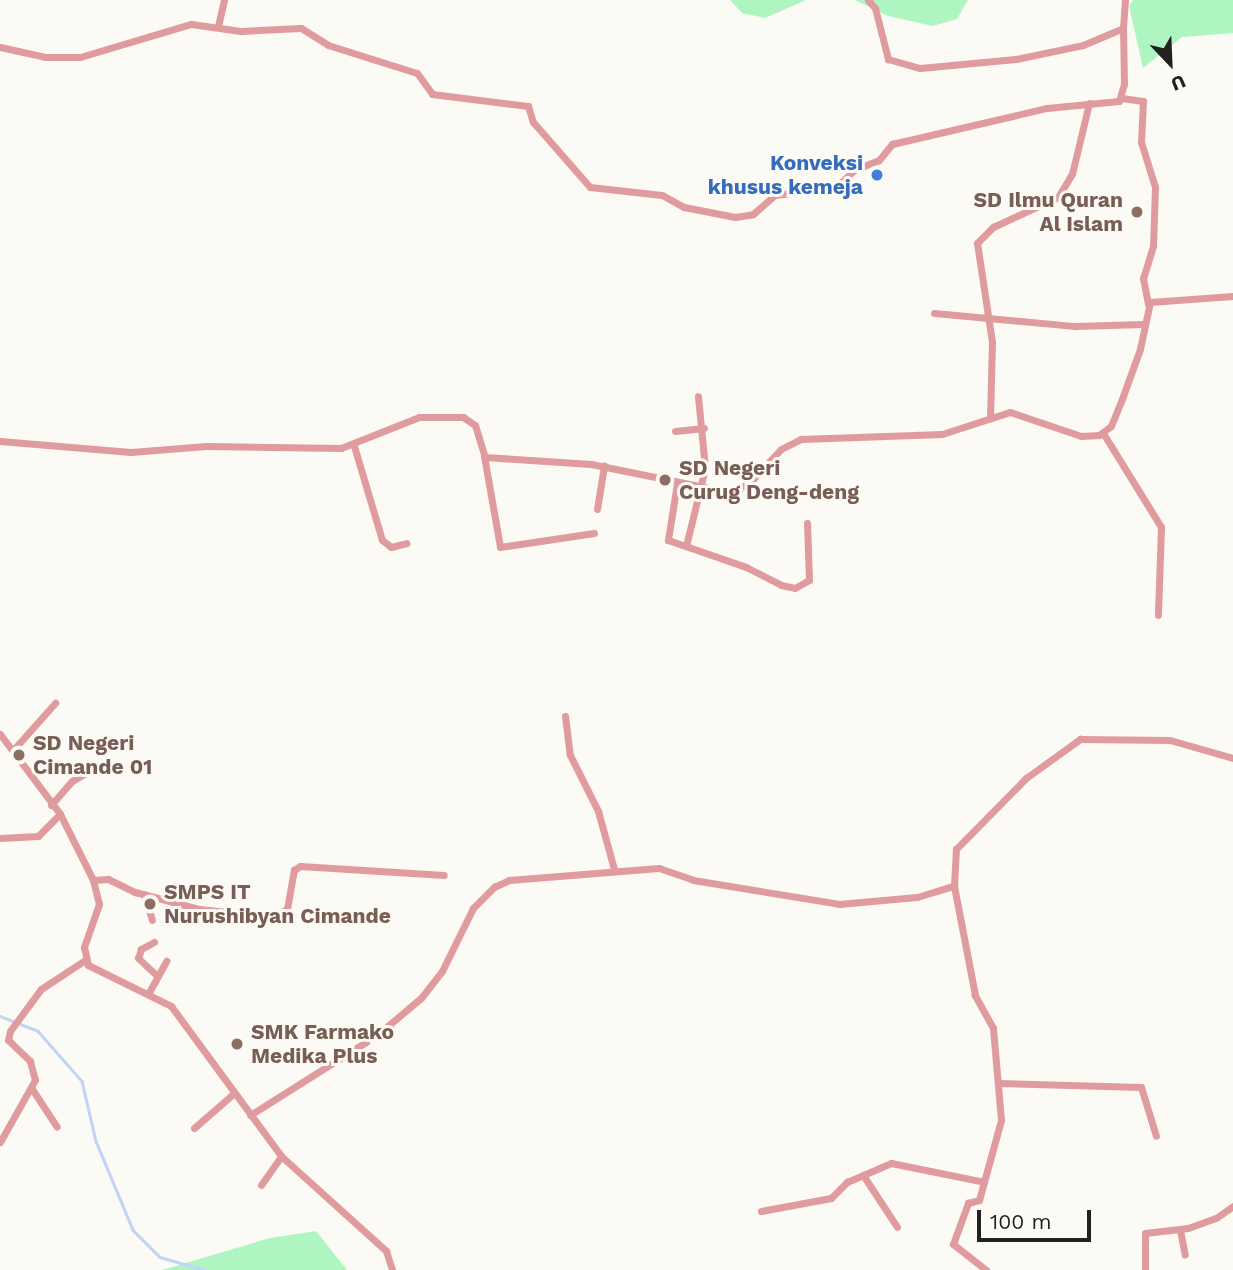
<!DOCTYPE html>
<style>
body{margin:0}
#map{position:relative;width:1233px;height:1270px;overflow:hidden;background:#fcfaf4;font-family:"Work Sans",sans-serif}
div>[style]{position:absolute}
.green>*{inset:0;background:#aff5c1}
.stream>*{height:2.5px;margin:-1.25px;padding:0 1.25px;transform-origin:1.25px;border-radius:1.25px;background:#c1d4f5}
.minor>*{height:7px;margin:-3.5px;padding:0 3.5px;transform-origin:3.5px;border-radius:3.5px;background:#e09b9f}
.dots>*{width:19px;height:19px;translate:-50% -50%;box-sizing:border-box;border:4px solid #fcfaf4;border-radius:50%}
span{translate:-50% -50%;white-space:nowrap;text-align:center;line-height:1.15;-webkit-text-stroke:6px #fcfaf4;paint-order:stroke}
.shop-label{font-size:21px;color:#366cbe;font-weight:700}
.right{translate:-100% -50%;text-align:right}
.education-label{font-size:21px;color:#785e54;font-weight:700}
.left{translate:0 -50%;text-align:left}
.north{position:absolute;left:1135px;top:28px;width:70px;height:70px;-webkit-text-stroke:5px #fcfaf4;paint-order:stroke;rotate:157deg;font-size:19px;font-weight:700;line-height:28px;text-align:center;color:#22211f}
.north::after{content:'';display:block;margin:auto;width:24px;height:32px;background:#22211f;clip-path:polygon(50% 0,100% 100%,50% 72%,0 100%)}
.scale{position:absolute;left:977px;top:1210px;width:114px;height:32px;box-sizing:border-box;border:4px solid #22211f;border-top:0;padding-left:9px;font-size:21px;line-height:24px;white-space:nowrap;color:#22211f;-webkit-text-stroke:5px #fcfaf4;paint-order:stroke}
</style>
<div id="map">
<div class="green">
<i style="clip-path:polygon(730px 0,806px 0,765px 18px,742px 13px)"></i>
<i style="clip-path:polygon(855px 0,968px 0,957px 19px,933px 26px,888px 16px)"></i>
<i style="clip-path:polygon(1133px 0,1233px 0,1233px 33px,1182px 37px,1143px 68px,1129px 6px)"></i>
<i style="clip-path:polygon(316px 1231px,347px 1270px,162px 1270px,270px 1238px)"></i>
</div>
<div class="stream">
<i style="left:0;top:1016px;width:41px;rotate:21.5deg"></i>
<i style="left:38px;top:1031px;width:67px;rotate:48.7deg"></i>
<i style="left:82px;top:1081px;width:62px;rotate:76.9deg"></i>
<i style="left:96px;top:1141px;width:96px;rotate:67.4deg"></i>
<i style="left:133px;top:1230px;width:38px;rotate:45deg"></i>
<i style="left:160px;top:1257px;width:47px;rotate:16.1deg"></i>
</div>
<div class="minor">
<i style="left:868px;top:0;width:11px;rotate:49deg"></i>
<i style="left:875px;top:8px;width:53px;rotate:75.7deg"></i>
<i style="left:888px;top:59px;width:33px;rotate:16deg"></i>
<i style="left:920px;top:68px;width:96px;rotate:-5.4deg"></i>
<i style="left:1016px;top:59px;width:68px;rotate:-11.8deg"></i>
<i style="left:1083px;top:45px;width:43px;rotate:-23deg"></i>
<i style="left:1123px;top:28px;width:28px;rotate:-86deg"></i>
<i style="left:218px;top:26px;width:27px;rotate:-77deg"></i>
<i style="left:0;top:47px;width:46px;rotate:12.5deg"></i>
<i style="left:45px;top:57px;width:35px"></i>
<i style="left:80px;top:57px;width:116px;rotate:-16.6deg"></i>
<i style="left:191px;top:24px;width:50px;rotate:8deg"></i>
<i style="left:241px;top:31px;width:60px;rotate:-2.9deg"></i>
<i style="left:301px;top:28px;width:32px;rotate:32deg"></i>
<i style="left:328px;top:45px;width:93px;rotate:17.5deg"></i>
<i style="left:417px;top:73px;width:26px;rotate:54deg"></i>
<i style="left:432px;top:94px;width:97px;rotate:7.1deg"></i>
<i style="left:528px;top:106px;width:17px;rotate:73deg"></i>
<i style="left:533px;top:122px;width:86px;rotate:48.8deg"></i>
<i style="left:590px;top:187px;width:72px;rotate:6.3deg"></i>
<i style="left:662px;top:195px;width:25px;rotate:29deg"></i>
<i style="left:684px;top:207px;width:52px;rotate:11.1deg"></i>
<i style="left:735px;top:217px;width:18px;rotate:-9deg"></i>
<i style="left:753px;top:214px;width:29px;rotate:-41deg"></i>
<i style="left:775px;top:195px;width:62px;rotate:-7.5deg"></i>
<i style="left:836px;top:187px;width:25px;rotate:-43deg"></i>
<i style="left:854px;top:170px;width:27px;rotate:-22deg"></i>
<i style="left:879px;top:160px;width:21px;rotate:-51deg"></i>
<i style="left:892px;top:144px;width:159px;rotate:-13.1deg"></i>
<i style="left:1047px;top:108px;width:72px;rotate:-5.6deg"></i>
<i style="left:1119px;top:101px;width:18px;rotate:-74deg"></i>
<i style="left:1124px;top:84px;width:56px;rotate:-91deg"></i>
<i style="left:1122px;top:98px;width:21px;rotate:8deg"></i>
<i style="left:1143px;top:101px;width:41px;rotate:92.8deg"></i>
<i style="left:1141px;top:142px;width:47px;rotate:72.7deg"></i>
<i style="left:1155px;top:187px;width:59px;rotate:91.9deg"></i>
<i style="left:1153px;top:246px;width:34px;rotate:107deg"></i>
<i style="left:1143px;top:278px;width:26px;rotate:79deg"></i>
<i style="left:934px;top:313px;width:142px;rotate:5.3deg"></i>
<i style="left:1075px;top:326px;width:69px;rotate:-1.7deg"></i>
<i style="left:990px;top:418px;width:76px;rotate:-88.5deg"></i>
<i style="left:992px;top:342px;width:100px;rotate:-98.6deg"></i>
<i style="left:977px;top:243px;width:23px;rotate:-45deg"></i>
<i style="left:993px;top:227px;width:72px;rotate:-24.8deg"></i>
<i style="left:1058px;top:197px;width:27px;rotate:-59deg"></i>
<i style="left:1072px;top:174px;width:73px;rotate:-76.5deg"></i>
<i style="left:675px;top:431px;width:29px;rotate:-6deg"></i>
<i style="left:1103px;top:433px;width:110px;rotate:58.3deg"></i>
<i style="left:1161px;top:527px;width:88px;rotate:92deg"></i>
<i style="left:0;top:441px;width:131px;rotate:4.8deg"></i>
<i style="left:131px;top:452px;width:75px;rotate:-4.6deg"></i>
<i style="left:206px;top:446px;width:135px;rotate:0.8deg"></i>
<i style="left:341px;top:448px;width:84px;rotate:-21.7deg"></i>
<i style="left:419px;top:417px;width:44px"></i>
<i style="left:463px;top:417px;width:14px;rotate:34deg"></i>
<i style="left:475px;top:425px;width:34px;rotate:73deg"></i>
<i style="left:485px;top:457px;width:106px;rotate:3.8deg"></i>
<i style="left:591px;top:464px;width:145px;rotate:11.5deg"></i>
<i style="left:733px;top:493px;width:23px;rotate:-34deg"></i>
<i style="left:752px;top:480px;width:42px;rotate:-46.9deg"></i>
<i style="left:781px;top:449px;width:22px;rotate:-27deg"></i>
<i style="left:801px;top:439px;width:141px;rotate:-2deg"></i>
<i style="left:942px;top:434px;width:71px;rotate:-17.9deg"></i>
<i style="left:1010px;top:412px;width:75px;rotate:18.7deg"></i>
<i style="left:1081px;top:436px;width:18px;rotate:-3deg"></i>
<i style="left:1099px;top:435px;width:15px;rotate:-37deg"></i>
<i style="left:1111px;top:426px;width:32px;rotate:-68deg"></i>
<i style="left:1123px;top:396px;width:50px;rotate:-70.1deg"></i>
<i style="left:1140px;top:349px;width:48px;rotate:-78deg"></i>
<i style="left:1150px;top:302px;width:83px;rotate:-4.1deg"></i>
<i style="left:354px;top:446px;width:98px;rotate:73.4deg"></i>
<i style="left:382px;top:540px;width:11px;rotate:38deg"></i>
<i style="left:391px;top:547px;width:16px;rotate:-14deg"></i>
<i style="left:484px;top:456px;width:92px;rotate:80deg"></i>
<i style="left:500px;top:547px;width:95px;rotate:-8.5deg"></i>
<i style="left:677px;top:483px;width:58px;rotate:99deg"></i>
<i style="left:668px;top:540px;width:83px;rotate:19.1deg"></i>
<i style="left:746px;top:567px;width:39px;rotate:27deg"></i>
<i style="left:781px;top:585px;width:14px;rotate:12deg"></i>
<i style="left:795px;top:588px;width:16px;rotate:-30deg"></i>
<i style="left:809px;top:580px;width:57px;rotate:-92deg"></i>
<i style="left:597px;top:509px;width:44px;rotate:-80.8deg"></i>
<i style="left:686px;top:546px;width:80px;rotate:-76.3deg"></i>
<i style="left:705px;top:468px;width:72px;rotate:-95.6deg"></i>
<i style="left:565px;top:716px;width:39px;rotate:83deg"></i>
<i style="left:570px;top:755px;width:63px;rotate:63.4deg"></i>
<i style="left:598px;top:811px;width:60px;rotate:74.6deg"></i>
<i style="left:0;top:734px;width:100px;rotate:53.1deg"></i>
<i style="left:60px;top:814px;width:74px;rotate:63.4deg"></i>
<i style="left:93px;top:880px;width:25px;rotate:76deg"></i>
<i style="left:99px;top:904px;width:46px;rotate:109.2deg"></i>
<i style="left:84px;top:947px;width:18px;rotate:77deg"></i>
<i style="left:88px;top:965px;width:93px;rotate:26.3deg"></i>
<i style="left:171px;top:1006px;width:186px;rotate:53.7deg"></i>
<i style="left:281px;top:1156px;width:142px;rotate:42.1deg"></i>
<i style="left:386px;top:1251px;width:20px;rotate:72deg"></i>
<i style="left:14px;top:749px;width:62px;rotate:-48.3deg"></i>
<i style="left:51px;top:805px;width:32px;rotate:-49deg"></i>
<i style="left:72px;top:781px;width:16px;rotate:-30deg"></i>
<i style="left:0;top:838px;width:38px;rotate:-3deg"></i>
<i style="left:38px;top:836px;width:31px;rotate:-45deg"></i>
<i style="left:93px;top:880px;width:15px;rotate:-4deg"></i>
<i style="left:108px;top:879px;width:30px;rotate:26deg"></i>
<i style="left:135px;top:892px;width:66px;rotate:14.9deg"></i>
<i style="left:199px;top:909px;width:75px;rotate:6.1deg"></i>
<i style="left:274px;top:917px;width:15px;rotate:-32deg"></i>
<i style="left:287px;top:909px;width:40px;rotate:-80deg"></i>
<i style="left:294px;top:870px;width:7px;rotate:-34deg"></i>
<i style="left:300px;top:866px;width:144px;rotate:3.6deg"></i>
<i style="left:144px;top:894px;width:27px;rotate:73deg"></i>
<i style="left:154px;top:942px;width:15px;rotate:152deg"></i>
<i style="left:141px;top:949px;width:9px;rotate:108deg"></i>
<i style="left:138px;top:958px;width:26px;rotate:43deg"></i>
<i style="left:148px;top:994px;width:38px;rotate:-61deg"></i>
<i style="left:998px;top:1083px;width:143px;rotate:1.6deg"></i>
<i style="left:1141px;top:1087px;width:51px;rotate:73deg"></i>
<i style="left:32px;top:1089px;width:45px;rotate:56.7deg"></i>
<i style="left:250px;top:1115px;width:150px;rotate:-32.2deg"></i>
<i style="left:377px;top:1035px;width:57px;rotate:-40.1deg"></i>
<i style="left:421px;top:998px;width:34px;rotate:-52deg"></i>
<i style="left:442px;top:971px;width:70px;rotate:-63.8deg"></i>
<i style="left:473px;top:908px;width:30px;rotate:-45deg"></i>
<i style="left:494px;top:887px;width:17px;rotate:-25deg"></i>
<i style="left:509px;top:880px;width:150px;rotate:-4.6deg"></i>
<i style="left:659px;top:868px;width:36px;rotate:19deg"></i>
<i style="left:693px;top:880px;width:148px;rotate:9.3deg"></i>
<i style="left:839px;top:904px;width:78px;rotate:-5.1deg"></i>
<i style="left:917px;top:897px;width:39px;rotate:-17deg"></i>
<i style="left:194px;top:1128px;width:50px;rotate:-41deg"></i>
<i style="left:0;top:1142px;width:71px;rotate:-60.6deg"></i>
<i style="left:35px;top:1080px;width:20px;rotate:-105deg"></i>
<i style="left:30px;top:1061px;width:30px;rotate:-136deg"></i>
<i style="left:8px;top:1040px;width:9px;rotate:-77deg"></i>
<i style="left:10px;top:1031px;width:52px;rotate:-53.6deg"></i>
<i style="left:41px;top:989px;width:53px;rotate:-33.4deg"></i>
<i style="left:863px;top:1175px;width:62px;rotate:56.8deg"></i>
<i style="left:261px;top:1185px;width:35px;rotate:-55deg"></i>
<i style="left:761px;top:1211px;width:71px;rotate:-10.5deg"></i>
<i style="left:831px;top:1198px;width:23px;rotate:-45deg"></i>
<i style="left:847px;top:1182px;width:48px;rotate:-23.4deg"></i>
<i style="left:891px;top:1163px;width:95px;rotate:11.5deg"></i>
<i style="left:1180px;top:1230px;width:25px;rotate:79deg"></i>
<i style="left:986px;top:1270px;width:42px;rotate:-141.8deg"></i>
<i style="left:953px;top:1244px;width:44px;rotate:-69.9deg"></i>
<i style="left:968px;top:1203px;width:11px;rotate:-15deg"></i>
<i style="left:979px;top:1200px;width:83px;rotate:-74.6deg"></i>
<i style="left:1001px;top:1120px;width:92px;rotate:-95deg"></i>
<i style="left:993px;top:1028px;width:38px;rotate:-119deg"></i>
<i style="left:975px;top:995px;width:111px;rotate:-100.9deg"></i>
<i style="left:954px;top:886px;width:37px;rotate:-87deg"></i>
<i style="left:956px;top:849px;width:100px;rotate:-45.4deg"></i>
<i style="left:1026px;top:778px;width:67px;rotate:-35.8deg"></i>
<i style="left:1080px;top:739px;width:90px;rotate:0.6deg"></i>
<i style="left:1170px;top:740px;width:66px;rotate:15.9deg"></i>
<i style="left:1145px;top:1270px;width:37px;rotate:-90deg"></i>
<i style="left:1145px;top:1233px;width:43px;rotate:-6.6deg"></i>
<i style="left:1188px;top:1228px;width:30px;rotate:-20deg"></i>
<i style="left:1216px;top:1218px;width:21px;rotate:-35deg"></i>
</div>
<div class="dots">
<i style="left:877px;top:175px;background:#3f7fe0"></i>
<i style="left:1137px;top:212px;background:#8d6e63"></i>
<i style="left:665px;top:480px;background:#8d6e63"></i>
<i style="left:19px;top:755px;background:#8d6e63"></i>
<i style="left:150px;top:904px;background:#8d6e63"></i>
<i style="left:237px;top:1044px;background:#8d6e63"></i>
</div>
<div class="shop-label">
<span class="right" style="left:863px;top:175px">Konveksi<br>khusus kemeja</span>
</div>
<div class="education-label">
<span class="right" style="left:1123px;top:212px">SD Ilmu Quran<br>Al Islam</span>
<span class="left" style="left:679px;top:480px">SD Negeri<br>Curug Deng-deng</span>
<span class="left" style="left:33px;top:755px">SD Negeri<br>Cimande 01</span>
<span class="left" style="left:164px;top:904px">SMPS IT<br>Nurushibyan Cimande</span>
<span class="left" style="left:251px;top:1044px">SMK Farmako<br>Medika Plus</span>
</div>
<div class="north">U</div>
<div class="scale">100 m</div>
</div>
